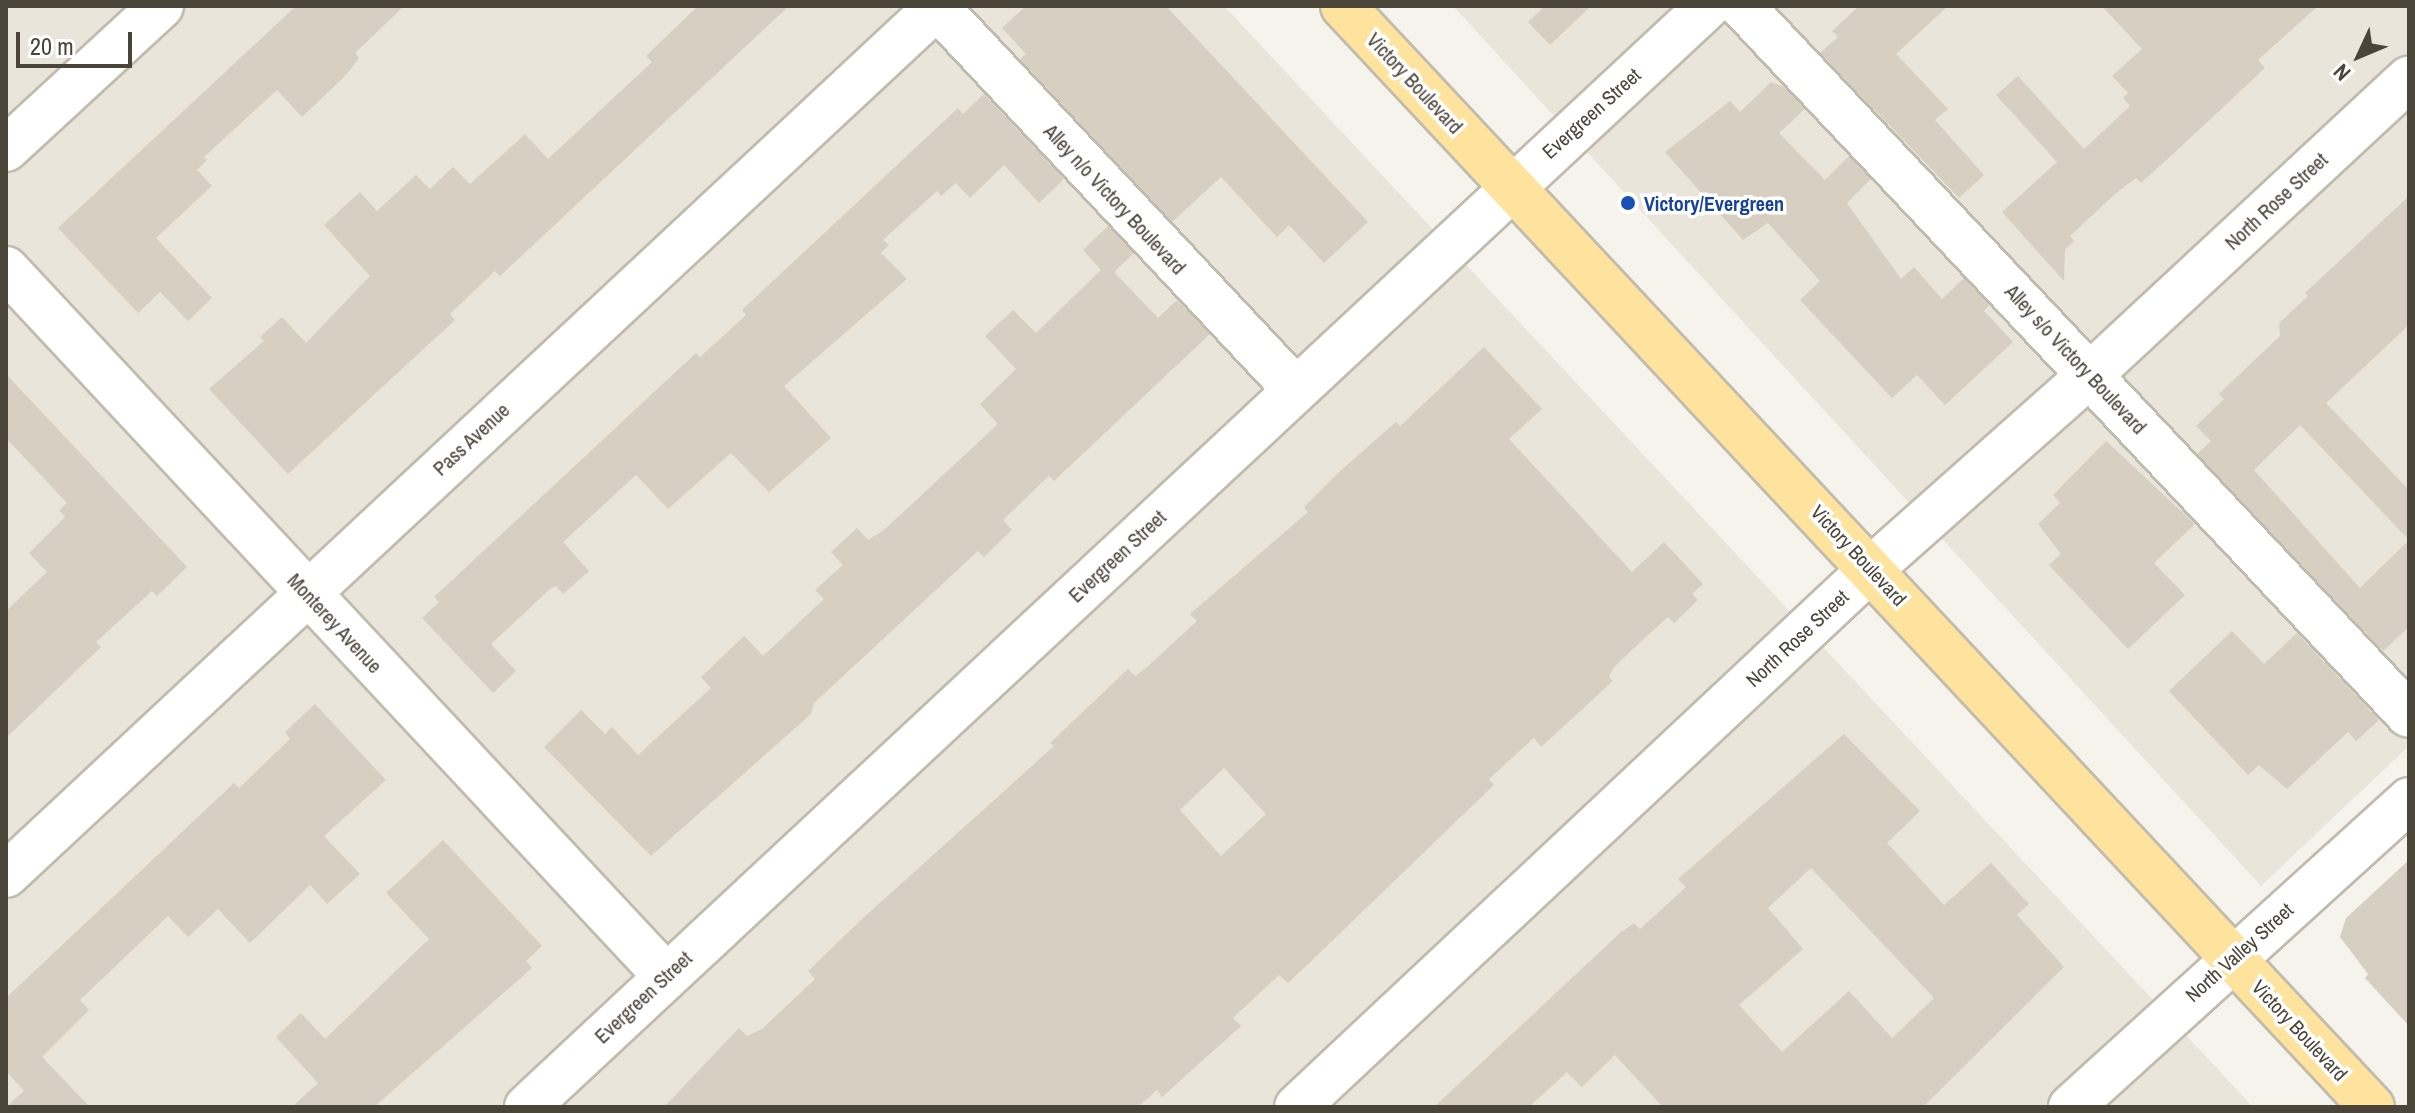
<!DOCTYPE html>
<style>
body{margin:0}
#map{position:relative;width:2415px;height:1113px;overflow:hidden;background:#f6f3ec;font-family:"Archivo Narrow",sans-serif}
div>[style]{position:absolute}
.residential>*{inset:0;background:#eae5da}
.building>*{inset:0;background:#d7cfc1}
.roads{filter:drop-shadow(2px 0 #c1bbae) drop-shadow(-2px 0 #c1bbae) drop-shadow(0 2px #c1bbae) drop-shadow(0 -2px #c1bbae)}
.minor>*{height:44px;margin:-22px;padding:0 22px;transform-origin:22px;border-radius:22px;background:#fff}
.major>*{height:44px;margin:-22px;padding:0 22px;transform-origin:22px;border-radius:22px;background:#fde39d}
.dots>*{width:22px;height:22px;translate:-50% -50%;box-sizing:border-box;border:4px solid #fff;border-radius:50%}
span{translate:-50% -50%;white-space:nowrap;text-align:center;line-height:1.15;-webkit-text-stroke:7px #fff;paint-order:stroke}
.street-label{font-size:20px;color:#4a4439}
.transit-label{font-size:20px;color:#164399;font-weight:700}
.left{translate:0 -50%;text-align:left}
.frame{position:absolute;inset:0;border:8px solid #4a4439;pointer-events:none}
.north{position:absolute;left:2319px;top:16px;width:80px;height:80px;-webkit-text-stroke:6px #fff;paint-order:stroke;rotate:226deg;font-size:22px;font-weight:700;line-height:32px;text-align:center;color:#4a4439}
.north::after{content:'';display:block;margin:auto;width:28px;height:36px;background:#4a4439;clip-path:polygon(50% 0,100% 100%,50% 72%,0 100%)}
.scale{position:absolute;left:16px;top:32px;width:116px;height:36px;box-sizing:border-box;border:4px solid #4a4439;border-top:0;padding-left:10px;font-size:24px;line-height:28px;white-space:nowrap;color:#4a4439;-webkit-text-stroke:6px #fff;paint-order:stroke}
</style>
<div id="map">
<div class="residential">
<i style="clip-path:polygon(6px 6px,1224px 6px,2253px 1107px,6px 1107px)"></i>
<i style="clip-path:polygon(1453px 6px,2409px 6px,2409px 746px,2261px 886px)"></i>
</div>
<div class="building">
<i style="clip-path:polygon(296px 6px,404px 6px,355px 53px,359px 58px,346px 75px,302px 117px,277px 90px,204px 157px,207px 160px,197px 170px,212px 186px,156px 238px,212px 298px,188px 321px,160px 292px,138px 313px,58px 228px)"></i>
<i style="clip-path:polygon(698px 6px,789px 6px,500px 276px,495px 271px,450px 314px,455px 320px,288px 474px,209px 389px,264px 341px,260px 337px,282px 317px,306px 343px,370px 276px,324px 225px,360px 192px,377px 211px,416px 175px,430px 189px,453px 167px,470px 184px,525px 134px,548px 159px,652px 62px,646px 56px)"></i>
<i style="clip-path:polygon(1026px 6px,1166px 6px,1368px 222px,1324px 263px,1289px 225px,1277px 237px,1221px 177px,1172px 222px,1020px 59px,1026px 54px,1002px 28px)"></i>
<i style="clip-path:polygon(1545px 6px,1591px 6px,1550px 45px,1528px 22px)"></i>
<i style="clip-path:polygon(1859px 6px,1948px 6px,1896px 54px,1948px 109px,1935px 120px,1984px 175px,1959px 198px,1820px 53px,1838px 37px,1832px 31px)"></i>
<i style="clip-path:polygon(2102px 6px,2318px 6px,2258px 60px,2265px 68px,2174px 153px,2141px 183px,2136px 178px,2115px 194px,2070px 236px,2074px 241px,2065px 250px,2064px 281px,2002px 212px,2057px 162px,1996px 95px,2018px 76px,2084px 149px,2130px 106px,2123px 98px,2128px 93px,2112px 76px,2142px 49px)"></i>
<i style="clip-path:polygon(1771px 82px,1784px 87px,1805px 109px,1779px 133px,1825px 180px,1849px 156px,1871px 179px,1847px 203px,1901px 279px,1914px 267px,1942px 299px,1964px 278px,1989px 305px,1984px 311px,2013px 342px,1945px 405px,1917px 375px,1892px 398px,1800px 300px,1820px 281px,1768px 223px,1743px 240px,1665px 152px,1730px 101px,1740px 112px)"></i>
<i style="clip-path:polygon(984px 94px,1064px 179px,1039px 203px,1004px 165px,970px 198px,956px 183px,941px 196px,937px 191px,883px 240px,889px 245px,881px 253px,907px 279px,784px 386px,831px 438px,769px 492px,731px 453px,668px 509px,636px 475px,563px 542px,589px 571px,563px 594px,556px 586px,550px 589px,491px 644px,516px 671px,493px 693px,422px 618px,439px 602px,434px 597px,696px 353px,700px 357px,746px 315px,742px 310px,958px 108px,963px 114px)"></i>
<i style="clip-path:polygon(2409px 196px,2409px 325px,2326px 403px,2409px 490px,2409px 540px,2300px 425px,2254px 470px,2360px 588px,2409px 540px,2409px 627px,2383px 651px,2197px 454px,2211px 441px,2196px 426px,2224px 399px,2219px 394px,2280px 336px,2279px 323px,2308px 296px,2305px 293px)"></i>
<i style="clip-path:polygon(1108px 226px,1134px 253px,1114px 272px,1158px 318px,1177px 300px,1210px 334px,1054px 481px,1049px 476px,1003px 520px,1012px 530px,984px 557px,978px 551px,814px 703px,811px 714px,651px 856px,544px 747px,581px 710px,605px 734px,612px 727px,638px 755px,711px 688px,701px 677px,744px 636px,763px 656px,824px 599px,815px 590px,843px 565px,831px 552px,857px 528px,868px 540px,884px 530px,998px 424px,980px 404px,1016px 369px,985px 336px,1013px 310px,1036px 333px,1101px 270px,1083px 250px)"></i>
<i style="clip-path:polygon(evenodd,1484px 347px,1542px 409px,1509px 439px,1632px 572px,1664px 542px,1703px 584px,1692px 594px,1698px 600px,1674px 623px,1668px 617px,1635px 647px,1613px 668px,1609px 677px,1613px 681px,1541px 747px,1534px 738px,1489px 779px,1494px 785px,1305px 967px,1288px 983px,1279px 975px,1233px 1018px,1241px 1026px,1162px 1097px,1157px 1090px,1138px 1107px,664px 1107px,739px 1028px,747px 1036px,762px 1029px,815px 979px,808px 971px,862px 919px,1054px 746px,1050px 743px,1128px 669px,1135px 676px,1146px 668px,1197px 621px,1190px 614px,1308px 512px,1304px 507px,1339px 472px,1396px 422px,1400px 426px,1484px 347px,1224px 768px,1266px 814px,1221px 856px,1180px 810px,1224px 768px)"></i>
<i style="clip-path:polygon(6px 374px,187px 567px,157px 596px,152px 591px,96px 642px,101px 647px,6px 738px,6px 611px,47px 572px,29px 553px,65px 517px,59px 510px,67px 503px,6px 438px)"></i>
<i style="clip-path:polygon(2106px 441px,2195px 524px,2154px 563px,2185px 595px,2128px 649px,2049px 565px,2061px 554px,2038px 524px,2060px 503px,2053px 495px)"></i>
<i style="clip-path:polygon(2232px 631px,2264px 664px,2297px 633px,2379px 720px,2356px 741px,2348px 732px,2287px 789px,2259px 765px,2248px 775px,2169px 691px)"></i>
<i style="clip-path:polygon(315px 704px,386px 780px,324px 836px,360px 874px,327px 904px,310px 885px,250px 943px,218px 909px,188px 937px,168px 916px,80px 1000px,89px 1010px,42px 1057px,90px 1107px,6px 1107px,24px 1091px,6px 1071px,6px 998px,234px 783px,239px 788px,290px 739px,285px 732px)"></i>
<i style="clip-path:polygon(evenodd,1844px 734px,1920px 811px,1887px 843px,1944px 905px,1991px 863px,2029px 904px,2017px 915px,2064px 967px,1923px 1107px,1663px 1107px,1615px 1055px,1582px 1087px,1567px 1072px,1529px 1107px,1434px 1107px,1620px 933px,1634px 923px,1640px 929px,1686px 887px,1678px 879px,1844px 734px,1811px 868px,1934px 998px,1892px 1038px,1849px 991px,1782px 1052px,1739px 1005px,1803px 949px,1768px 908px,1811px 868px)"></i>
<i style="clip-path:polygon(443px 840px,542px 946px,526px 961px,532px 968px,374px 1107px,292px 1107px,318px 1083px,276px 1037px,301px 1013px,325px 1039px,429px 939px,386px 893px)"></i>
<i style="clip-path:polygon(2409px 860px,2409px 1026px,2365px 978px,2368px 974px,2340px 937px,2346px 918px)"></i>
</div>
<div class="roads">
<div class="minor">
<i style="left:936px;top:6px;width:526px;rotate:46.85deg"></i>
<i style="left:1742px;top:6px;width:973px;rotate:46.75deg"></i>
<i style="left:6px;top:149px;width:211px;rotate:-42.7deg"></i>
<i style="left:6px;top:269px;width:966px;rotate:46.97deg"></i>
<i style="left:6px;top:875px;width:1274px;rotate:-43deg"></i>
<i style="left:527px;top:1107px;width:1615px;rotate:-42.99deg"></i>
<i style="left:1297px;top:1107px;width:787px;rotate:-43.15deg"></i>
<i style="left:1871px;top:569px;width:294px;rotate:-41.6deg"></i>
<i style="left:2091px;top:374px;width:434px;rotate:-42.9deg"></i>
<i style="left:2071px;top:1107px;width:457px;rotate:-42.2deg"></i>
</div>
<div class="major">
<i style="left:1343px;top:6px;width:1507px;rotate:46.94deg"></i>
</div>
</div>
<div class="dots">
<i style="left:1628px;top:203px;background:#1a4fb4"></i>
</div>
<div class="street-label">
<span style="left:1415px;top:83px;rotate:47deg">Victory Boulevard</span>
<span style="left:1591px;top:113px;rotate:-42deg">Evergreen Street</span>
<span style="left:1115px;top:199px;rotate:47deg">Alley n/o Victory Boulevard</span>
<span style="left:2276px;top:201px;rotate:-43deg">North Rose Street</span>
<span style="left:2076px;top:359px;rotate:47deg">Alley s/o Victory Boulevard</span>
<span style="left:471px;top:439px;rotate:-43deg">Pass Avenue</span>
<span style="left:1859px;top:555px;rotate:47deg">Victory Boulevard</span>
<span style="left:1117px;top:556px;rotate:-43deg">Evergreen Street</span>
<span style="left:335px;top:623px;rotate:47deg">Monterey Avenue</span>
<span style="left:1797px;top:638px;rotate:-43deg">North Rose Street</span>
<span style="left:2239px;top:952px;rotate:-42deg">North Valley Street</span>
<span style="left:643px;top:997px;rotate:-43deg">Evergreen Street</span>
<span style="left:2300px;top:1030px;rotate:47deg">Victory Boulevard</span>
</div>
<div class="transit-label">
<span class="left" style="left:1644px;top:203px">Victory/Evergreen</span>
</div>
<div class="frame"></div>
<div class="north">N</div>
<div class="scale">20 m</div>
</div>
